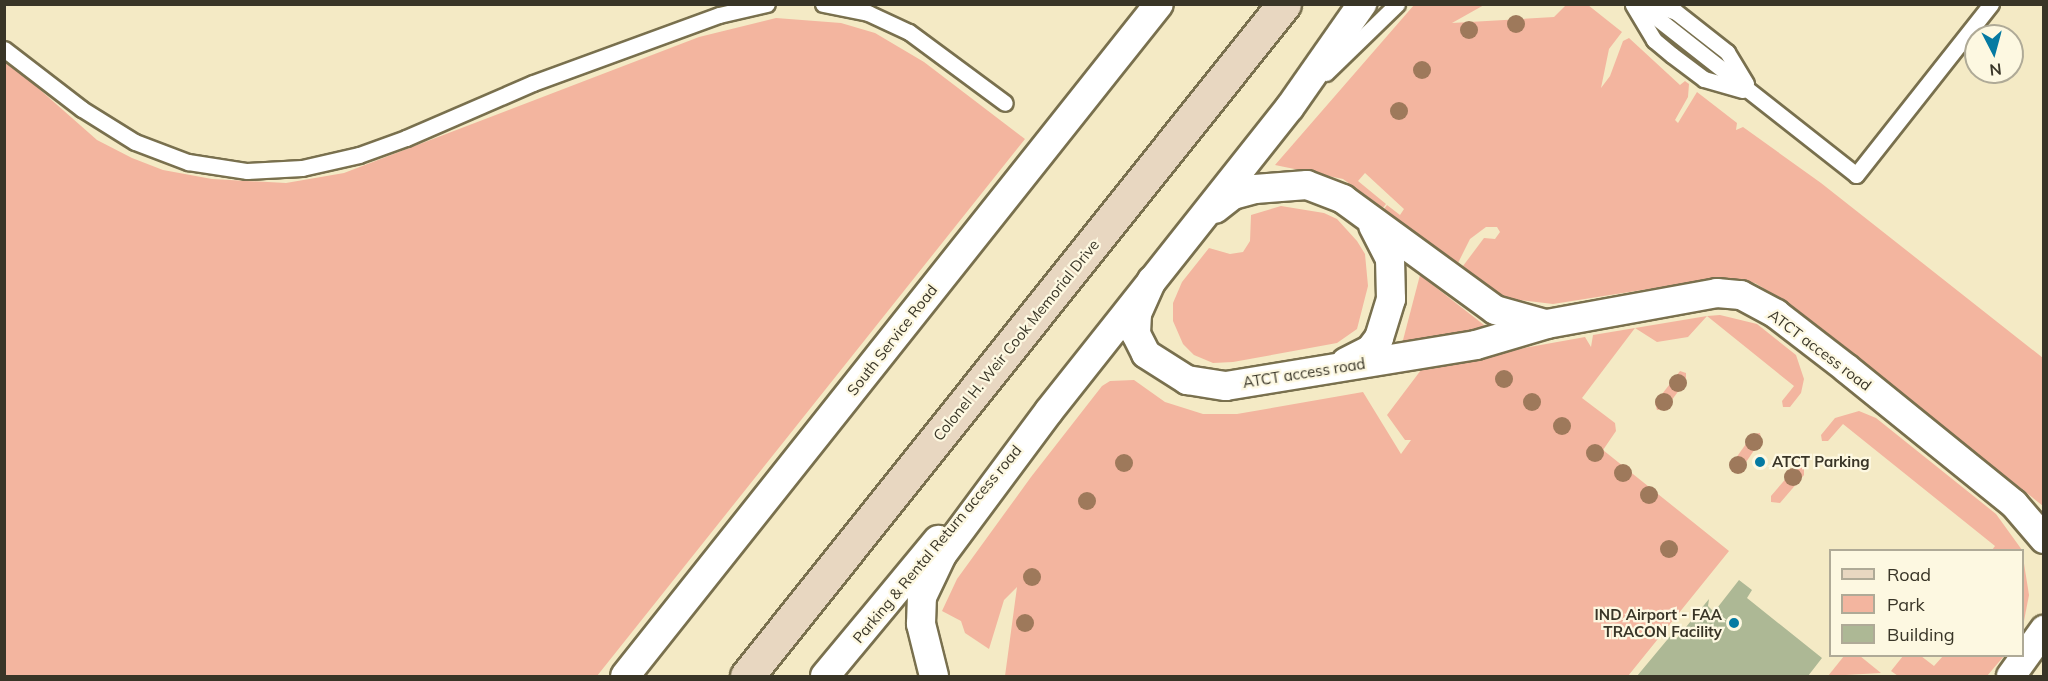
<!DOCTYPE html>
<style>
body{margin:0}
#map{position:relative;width:2048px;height:681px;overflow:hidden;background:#f4eac5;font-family:Mulish,sans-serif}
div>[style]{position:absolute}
.green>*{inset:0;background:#f3b59f}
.building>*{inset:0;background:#adb895}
.roads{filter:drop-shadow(2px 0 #79704e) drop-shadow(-2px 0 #79704e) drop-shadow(0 2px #79704e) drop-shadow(0 -2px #79704e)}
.lane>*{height:15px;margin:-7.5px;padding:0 7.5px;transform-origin:7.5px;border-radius:7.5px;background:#fff}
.street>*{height:28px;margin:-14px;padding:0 14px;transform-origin:14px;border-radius:14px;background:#fff}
.secondary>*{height:33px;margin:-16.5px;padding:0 16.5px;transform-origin:16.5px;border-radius:16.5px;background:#e8d7c1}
.trees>*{width:18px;height:18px;margin:-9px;border-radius:50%;background:#9e795b}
.dots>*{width:16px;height:16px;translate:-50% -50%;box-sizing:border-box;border:3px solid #fdf8e1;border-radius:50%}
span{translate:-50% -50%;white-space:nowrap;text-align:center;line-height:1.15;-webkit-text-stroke:4.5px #fdf8e1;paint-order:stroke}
.street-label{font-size:15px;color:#393527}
.poi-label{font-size:15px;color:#393527;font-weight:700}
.left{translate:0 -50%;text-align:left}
.right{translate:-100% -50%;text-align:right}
.frame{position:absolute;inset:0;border:6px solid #393527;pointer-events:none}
.legend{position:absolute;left:1829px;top:549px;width:195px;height:108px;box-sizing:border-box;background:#fdf8e1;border:2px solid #afaa97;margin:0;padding:8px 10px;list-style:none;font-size:18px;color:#393527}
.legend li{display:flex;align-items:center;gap:12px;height:30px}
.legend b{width:30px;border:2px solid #afaa97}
.north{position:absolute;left:1964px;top:24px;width:60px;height:60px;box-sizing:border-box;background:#fdf8e1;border:2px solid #afaa97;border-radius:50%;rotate:174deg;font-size:16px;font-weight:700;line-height:24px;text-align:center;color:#393527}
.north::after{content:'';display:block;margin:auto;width:21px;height:27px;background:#057aa2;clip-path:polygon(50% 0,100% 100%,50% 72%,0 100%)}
</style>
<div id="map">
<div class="green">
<i style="clip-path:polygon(1414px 5px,1484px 5px,1452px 23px,1554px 17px,1566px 5px,1588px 5px,1622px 32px,1609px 49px,1601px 88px,1610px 76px,1623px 41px,1629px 38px,1680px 85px,1685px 81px,1689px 84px,1688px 97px,1675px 120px,1678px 123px,1697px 92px,1737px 123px,1736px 130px,1743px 127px,1821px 183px,2043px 358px,2043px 506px,1788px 303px,1755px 283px,1712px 279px,1553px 304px,1511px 299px,1487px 289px,1460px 270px,1484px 238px,1495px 239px,1500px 232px,1497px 227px,1486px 227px,1470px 239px,1456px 267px,1384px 209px,1387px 205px,1400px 215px,1404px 209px,1365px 173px,1358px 181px,1386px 204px,1383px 208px,1343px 179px,1275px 165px)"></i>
<i style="clip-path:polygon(776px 18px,841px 23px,875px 33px,924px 62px,1025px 139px,597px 676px,5px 676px,5px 59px,97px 140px,132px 158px,163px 170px,212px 179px,286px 183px,344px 173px,699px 37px)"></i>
<i style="clip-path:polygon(1281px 206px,1324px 213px,1337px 219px,1357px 241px,1365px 254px,1368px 286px,1357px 329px,1337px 343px,1233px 362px,1213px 363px,1194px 355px,1183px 344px,1173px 321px,1173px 303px,1182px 282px,1209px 248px,1230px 254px,1243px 252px,1250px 241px,1251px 215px)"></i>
<i style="clip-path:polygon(1420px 275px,1484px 325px,1484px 330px,1402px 344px)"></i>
<i style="clip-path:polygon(1720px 315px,1757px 324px,1796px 355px,1804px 379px,1801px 393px,1790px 407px,1783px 407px,1782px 401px,1794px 386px,1707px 316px,1688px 337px,1657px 342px,1635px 328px,1582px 398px,1615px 423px,1616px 431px,1603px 450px,1729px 551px,1628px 676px,1005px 676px,1017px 587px,1004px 600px,989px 649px,965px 633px,961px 621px,942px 611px,957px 579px,1031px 477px,1102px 386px,1110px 381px,1134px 380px,1165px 402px,1203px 414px,1237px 414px,1363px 392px,1401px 454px,1411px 440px,1405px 440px,1387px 415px,1424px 366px,1585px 337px,1591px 347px,1593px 335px,1707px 316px)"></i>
<i style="clip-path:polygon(1680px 371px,1686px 373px,1686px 381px,1665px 409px,1657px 410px,1655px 403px)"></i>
<i style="clip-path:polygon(1859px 411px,1876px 418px,1996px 514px,2022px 550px,1992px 550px,1995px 546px,1843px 424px,1828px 441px,1822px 441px,1821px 435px,1835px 418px)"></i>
<i style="clip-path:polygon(1760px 433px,1761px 440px,1740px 471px,1733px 472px,1731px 465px,1753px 434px)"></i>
<i style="clip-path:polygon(1804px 467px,1804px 475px,1780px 503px,1771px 502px,1771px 496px,1795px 468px)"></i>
<i style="clip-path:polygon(2022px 551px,2029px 595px,2023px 626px,2022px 626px)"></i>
<i style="clip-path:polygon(1844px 656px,1860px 656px,1881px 673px,1828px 676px)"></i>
<i style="clip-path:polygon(1903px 656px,1921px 656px,1934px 666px,1943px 656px,2004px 656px,1987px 676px,1898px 676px,1891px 671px)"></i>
</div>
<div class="building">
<i style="clip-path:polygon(1739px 580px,1752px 590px,1747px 598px,1822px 658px,1808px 676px,1637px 676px,1672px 634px,1677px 638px,1709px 599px,1708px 606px,1714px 612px)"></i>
</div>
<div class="roads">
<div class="lane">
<i style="left:823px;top:4px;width:46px;rotate:11.3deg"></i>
<i style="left:868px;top:13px;width:45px;rotate:24.9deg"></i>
<i style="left:909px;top:32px;width:119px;rotate:36.5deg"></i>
<i style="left:1639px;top:4px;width:276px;rotate:38.2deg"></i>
<i style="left:1856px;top:175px;width:218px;rotate:-51.7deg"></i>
<i style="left:1653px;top:4px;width:24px;rotate:19deg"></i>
<i style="left:1676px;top:12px;width:65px;rotate:38.1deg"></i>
<i style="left:1727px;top:52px;width:37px;rotate:59deg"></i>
<i style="left:1633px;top:5px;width:41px;rotate:59deg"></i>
<i style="left:1654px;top:40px;width:23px;rotate:40deg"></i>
<i style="left:1672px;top:55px;width:40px;rotate:37deg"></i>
<i style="left:1704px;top:79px;width:40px;rotate:16deg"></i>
<i style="left:4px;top:49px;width:98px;rotate:37.6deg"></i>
<i style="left:82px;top:109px;width:62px;rotate:31.9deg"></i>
<i style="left:135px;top:142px;width:57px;rotate:20.7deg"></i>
<i style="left:188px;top:162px;width:60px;rotate:8.7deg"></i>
<i style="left:247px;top:171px;width:55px;rotate:-3.1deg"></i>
<i style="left:302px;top:168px;width:58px;rotate:-12.8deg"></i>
<i style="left:359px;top:155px;width:50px;rotate:-19.9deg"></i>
<i style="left:406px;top:138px;width:138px;rotate:-23.4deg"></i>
<i style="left:533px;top:83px;width:198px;rotate:-20.1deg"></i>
<i style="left:719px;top:15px;width:49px;rotate:-12.9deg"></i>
<i style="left:1326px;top:73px;width:99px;rotate:-44.2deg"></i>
</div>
<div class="street">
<i style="left:1215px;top:209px;width:23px;rotate:-38deg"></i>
<i style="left:1233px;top:195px;width:23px;rotate:-15deg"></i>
<i style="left:1255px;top:189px;width:52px;rotate:-4.4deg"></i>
<i style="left:1307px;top:185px;width:39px;rotate:21deg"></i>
<i style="left:1343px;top:199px;width:188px;rotate:36.1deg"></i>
<i style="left:1495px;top:310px;width:52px;rotate:15.6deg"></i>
<i style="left:1152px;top:280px;width:37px;rotate:114deg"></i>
<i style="left:1137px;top:314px;width:20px;rotate:93deg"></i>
<i style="left:1136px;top:334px;width:22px;rotate:63deg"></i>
<i style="left:1146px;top:354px;width:49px;rotate:32.4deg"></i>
<i style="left:1187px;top:380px;width:39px;rotate:9deg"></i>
<i style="left:1226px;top:386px;width:253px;rotate:-9.3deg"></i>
<i style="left:1476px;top:345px;width:74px;rotate:-16.5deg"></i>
<i style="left:1547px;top:324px;width:173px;rotate:-10.3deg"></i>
<i style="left:1717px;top:293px;width:24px;rotate:5deg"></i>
<i style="left:1741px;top:295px;width:40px;rotate:28deg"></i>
<i style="left:1776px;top:314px;width:88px;rotate:37.6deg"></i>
<i style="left:1846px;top:368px;width:216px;rotate:39deg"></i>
<i style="left:2014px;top:504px;width:46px;rotate:49.4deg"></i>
<i style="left:1346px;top:362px;width:27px;rotate:-27deg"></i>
<i style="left:1370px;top:350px;width:15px;rotate:-53deg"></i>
<i style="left:1379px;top:338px;width:41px;rotate:-72.9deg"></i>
<i style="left:1391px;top:299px;width:40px;rotate:-91.4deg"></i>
<i style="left:1390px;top:259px;width:37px;rotate:-117deg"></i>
<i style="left:625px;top:676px;width:858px;rotate:-51.53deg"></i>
<i style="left:825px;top:676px;width:177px;rotate:-50.3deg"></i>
<i style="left:934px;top:676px;width:54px;rotate:-104deg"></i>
<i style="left:921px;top:624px;width:27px;rotate:-88deg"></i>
<i style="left:922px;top:597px;width:47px;rotate:-64.5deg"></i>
<i style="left:942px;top:555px;width:179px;rotate:-53.4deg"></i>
<i style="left:1049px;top:411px;width:388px;rotate:-51.6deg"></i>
<i style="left:1290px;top:107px;width:126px;rotate:-55deg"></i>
<i style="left:2011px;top:676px;width:57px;rotate:-54.3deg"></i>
</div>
<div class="secondary">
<i style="left:747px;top:676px;width:860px;rotate:-51.37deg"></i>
</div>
</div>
<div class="trees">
<i style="left:1516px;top:24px"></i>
<i style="left:1469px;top:30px"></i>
<i style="left:1422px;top:70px"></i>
<i style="left:1399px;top:111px"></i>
<i style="left:1504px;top:379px"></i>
<i style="left:1678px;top:383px"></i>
<i style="left:1532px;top:402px"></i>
<i style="left:1664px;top:402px"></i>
<i style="left:1562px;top:426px"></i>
<i style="left:1754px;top:442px"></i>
<i style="left:1595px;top:453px"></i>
<i style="left:1124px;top:463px"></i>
<i style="left:1738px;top:465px"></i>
<i style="left:1623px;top:473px"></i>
<i style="left:1793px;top:477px"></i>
<i style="left:1649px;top:495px"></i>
<i style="left:1087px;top:501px"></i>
<i style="left:1669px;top:549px"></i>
<i style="left:1032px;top:577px"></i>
<i style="left:1025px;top:623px"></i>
</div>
<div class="dots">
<i style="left:1760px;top:462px;background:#057aa2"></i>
<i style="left:1734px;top:623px;background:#057aa2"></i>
</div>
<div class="street-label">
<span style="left:892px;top:340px;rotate:-52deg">South Service Road</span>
<span style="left:1016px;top:340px;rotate:-51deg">Colonel H. Weir Cook Memorial Drive</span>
<span style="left:1820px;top:350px;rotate:37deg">ATCT access road</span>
<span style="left:1304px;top:373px;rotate:-9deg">ATCT access road</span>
<span style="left:937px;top:544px;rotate:-50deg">Parking &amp; Rental Return access road</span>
</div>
<div class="poi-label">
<span class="left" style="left:1772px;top:462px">ATCT Parking</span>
<span class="right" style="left:1722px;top:623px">IND Airport - FAA<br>TRACON Facility</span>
</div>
<div class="frame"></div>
<ul class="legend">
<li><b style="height:8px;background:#e8d7c1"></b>Road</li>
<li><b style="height:16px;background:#f3b59f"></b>Park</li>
<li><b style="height:16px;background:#adb895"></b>Building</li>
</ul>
<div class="north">N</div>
</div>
